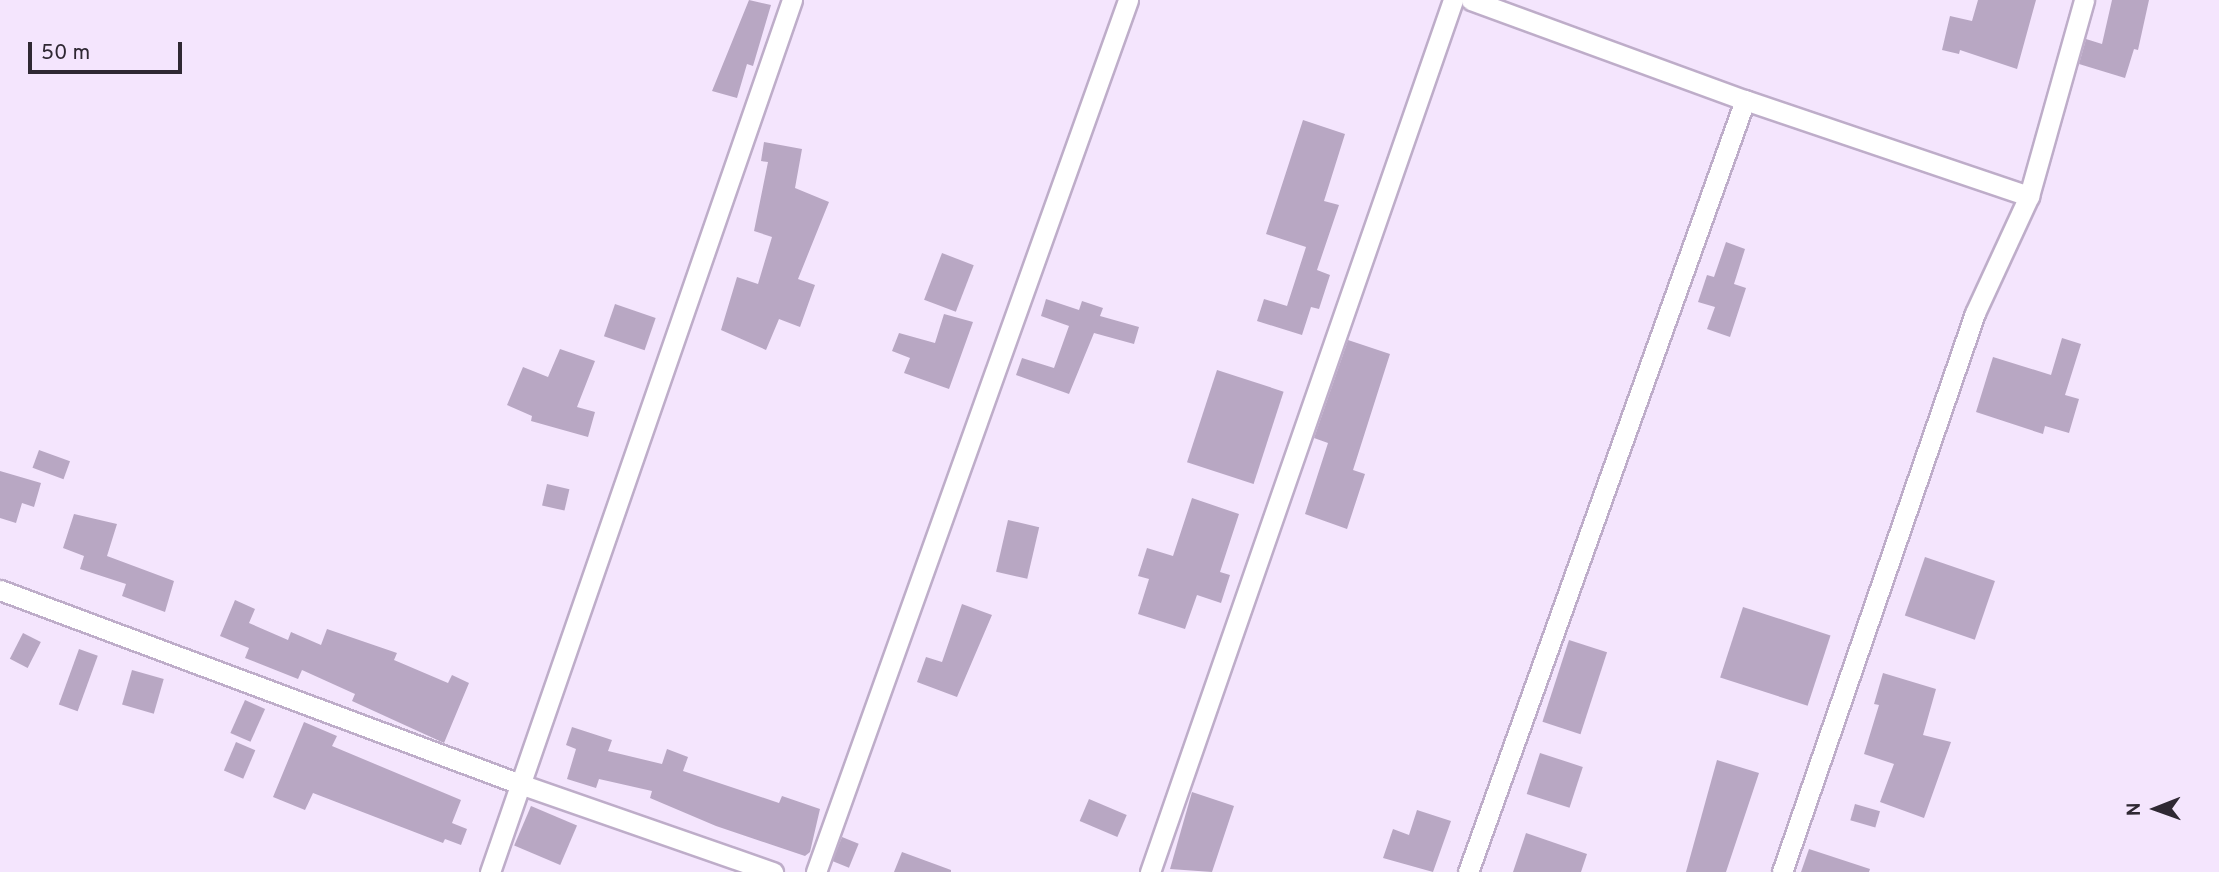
<!DOCTYPE html>
<style>
body{margin:0}
#map{position:relative;width:2219px;height:872px;overflow:hidden;background:#f4e5fd;font-family:Overpass,sans-serif}
div>[style]{position:absolute}
.building>*{inset:0;background:#b8a7c3;transform-origin:0 0}
.roads{filter:drop-shadow(2px 0 #beadc9) drop-shadow(-2px 0 #beadc9) drop-shadow(0 2px #beadc9) drop-shadow(0 -2px #beadc9)}
.minor>*{height:19px;margin:-9.5px;padding:0 9.5px;transform-origin:9.5px;border-radius:9.5px;background:#fff}
span{translate:-50% -50%;white-space:nowrap;text-align:center;line-height:1.15;-webkit-text-stroke:5px #f4e5fd;paint-order:stroke}
.north{position:absolute;left:2121px;top:774px;width:70px;height:70px;-webkit-text-stroke:5px #f4e5fd;paint-order:stroke;rotate:269deg;font-size:19px;font-weight:700;line-height:28px;text-align:center;color:#2f2833}
.north::after{content:'';display:block;margin:auto;width:24px;height:32px;background:#2f2833;clip-path:polygon(50% 0,100% 100%,50% 72%,0 100%)}
.scale{position:absolute;left:28px;top:42px;width:154px;height:32px;box-sizing:border-box;border:4px solid #2f2833;border-top:0;padding-left:9px;font-size:21px;line-height:24px;white-space:nowrap;color:#2f2833;-webkit-text-stroke:5px #f4e5fd;paint-order:stroke}
</style>
<div id="map">
<div class="building">
<i style="clip-path:polygon(749px 0,771px 5px,753px 66px,747px 64px,737px 98px,712px 91px)"></i>
<i style="clip-path:polygon(1978px 0,2036px 0,2017px 69px,1960px 50px,1959px 54px,1942px 50px,1950px 16px,1972px 21px)"></i>
<i style="clip-path:polygon(2112px 0,2149px 0,2138px 50px,2134px 49px,2125px 78px,2079px 64px,2086px 39px,2102px 44px)"></i>
<i style="clip-path:polygon(1303px 120px,1345px 134px,1324px 201px,1339px 205px,1317px 270px,1330px 275px,1319px 309px,1311px 307px,1302px 335px,1257px 321px,1264px 299px,1287px 306px,1306px 247px,1266px 234px)"></i>
<i style="clip-path:polygon(764px 142px,802px 149px,795px 188px,829px 202px,798px 279px,815px 285px,800px 327px,779px 319px,766px 350px,721px 330px,737px 277px,758px 284px,772px 237px,754px 231px,768px 162px,761px 161px)"></i>
<i style="clip-path:polygon(1726px 242px,1745px 249px,1734px 284px,1746px 288px,1730px 337px,1707px 329px,1715px 307px,1698px 302px,1707px 275px,1714px 277px)"></i>
<i style="left:942px;top:253px;width:34px;height:50px;rotate:21deg"></i>
<i style="clip-path:polygon(1046px 299px,1079px 310px,1082px 301px,1103px 308px,1100px 316px,1139px 327px,1134px 344px,1094px 333px,1069px 394px,1016px 375px,1022px 358px,1054px 368px,1069px 326px,1041px 316px)"></i>
<i style="left:615px;top:304px;width:43px;height:34px;rotate:19deg"></i>
<i style="clip-path:polygon(944px 314px,973px 322px,949px 389px,904px 373px,910px 358px,892px 351px,899px 333px,935px 343px)"></i>
<i style="clip-path:polygon(2062px 338px,2081px 344px,2065px 395px,2079px 399px,2069px 433px,2045px 426px,2043px 434px,1976px 412px,1993px 357px,2051px 375px)"></i>
<i style="clip-path:polygon(1348px 340px,1390px 354px,1353px 470px,1365px 474px,1347px 529px,1305px 514px,1328px 443px,1314px 438px)"></i>
<i style="clip-path:polygon(560px 349px,595px 361px,577px 407px,595px 412px,588px 437px,531px 421px,532px 416px,507px 405px,523px 367px,548px 377px)"></i>
<i style="left:1217px;top:370px;width:70px;height:97px;rotate:18deg"></i>
<i style="left:39px;top:450px;width:33px;height:19px;rotate:20deg"></i>
<i style="clip-path:polygon(0 471px,41px 483px,34px 507px,22px 503px,16px 523px,0 518px)"></i>
<i style="left:547px;top:484px;width:23px;height:22px;rotate:13deg"></i>
<i style="clip-path:polygon(1192px 498px,1239px 514px,1220px 572px,1230px 575px,1221px 603px,1197px 595px,1185px 629px,1138px 614px,1149px 579px,1138px 576px,1147px 548px,1173px 556px)"></i>
<i style="clip-path:polygon(74px 514px,117px 524px,107px 556px,174px 581px,165px 612px,122px 596px,126px 584px,80px 569px,84px 556px,63px 548px)"></i>
<i style="left:1008px;top:520px;width:32px;height:53px;rotate:13deg"></i>
<i style="left:1925px;top:557px;width:74px;height:62px;rotate:19deg"></i>
<i style="clip-path:polygon(235px 600px,255px 609px,249px 623px,288px 640px,291px 632px,321px 645px,327px 629px,397px 653px,394px 660px,448px 683px,452px 675px,469px 683px,444px 743px,352px 701px,355px 694px,302px 670px,298px 679px,245px 658px,249px 648px,220px 636px)"></i>
<i style="clip-path:polygon(962px 604px,992px 615px,957px 697px,917px 682px,926px 657px,942px 662px)"></i>
<i style="left:1743px;top:607px;width:92px;height:74px;rotate:18deg"></i>
<i style="left:23px;top:633px;width:20px;height:29px;rotate:27deg"></i>
<i style="left:1569px;top:640px;width:40px;height:86px;rotate:18deg"></i>
<i style="left:79px;top:649px;width:20px;height:59px;rotate:20deg"></i>
<i style="left:132px;top:670px;width:33px;height:36px;rotate:16deg"></i>
<i style="clip-path:polygon(1883px 673px,1936px 689px,1923px 735px,1951px 742px,1924px 818px,1880px 802px,1894px 764px,1864px 754px,1879px 705px,1874px 704px)"></i>
<i style="left:245px;top:700px;width:22px;height:36px;rotate:24deg"></i>
<i style="clip-path:polygon(304px 722px,337px 736px,332px 746px,461px 800px,452px 823px,467px 829px,461px 845px,445px 839px,443px 843px,313px 793px,305px 810px,273px 797px)"></i>
<i style="clip-path:polygon(572px 727px,612px 740px,608px 751px,662px 764px,667px 749px,688px 757px,683px 771px,779px 803px,782px 796px,820px 809px,810px 852px,805px 856px,716px 826px,650px 798px,652px 791px,599px 779px,596px 788px,567px 779px,576px 749px,566px 745px)"></i>
<i style="left:236px;top:742px;width:21px;height:31px;rotate:23deg"></i>
<i style="left:1540px;top:753px;width:45px;height:43px;rotate:18deg"></i>
<i style="clip-path:polygon(1717px 760px,1759px 773px,1726px 872px,1686px 872px)"></i>
<i style="clip-path:polygon(1192px 792px,1234px 806px,1212px 872px,1170px 869px)"></i>
<i style="left:1089px;top:799px;width:41px;height:24px;rotate:23deg"></i>
<i style="left:1855px;top:804px;width:26px;height:17px;rotate:16deg"></i>
<i style="left:531px;top:806px;width:50px;height:43px;rotate:23deg"></i>
<i style="clip-path:polygon(1417px 810px,1451px 821px,1433px 872px,1383px 858px,1393px 829px,1409px 835px)"></i>
<i style="clip-path:polygon(1526px 833px,1587px 854px,1581px 872px,1513px 872px)"></i>
<i style="left:842px;top:837px;width:18px;height:26px;rotate:22deg"></i>
<i style="clip-path:polygon(1809px 849px,1870px 869px,1869px 872px,1801px 872px)"></i>
<i style="clip-path:polygon(902px 852px,951px 870px,951px 872px,894px 872px)"></i>
</div>
<div class="roads">
<div class="minor">
<i style="left:1471px;top:0;width:292px;rotate:20.1deg"></i>
<i style="left:1745px;top:100px;width:300px;rotate:18.7deg"></i>
<i style="left:0;top:590px;width:555px;rotate:20.46deg"></i>
<i style="left:520px;top:784px;width:268px;rotate:19.2deg"></i>
<i style="left:490px;top:872px;width:923px;rotate:-70.9deg"></i>
<i style="left:816px;top:872px;width:926px;rotate:-70.31deg"></i>
<i style="left:1150px;top:872px;width:923px;rotate:-70.84deg"></i>
<i style="left:1468px;top:872px;width:820px;rotate:-70.26deg"></i>
<i style="left:1782px;top:872px;width:591px;rotate:-70.95deg"></i>
<i style="left:1975px;top:313px;width:129px;rotate:-65.2deg"></i>
<i style="left:2029px;top:196px;width:204px;rotate:-74.3deg"></i>
</div>
</div>
<div class="north">N</div>
<div class="scale">50 m</div>
</div>
